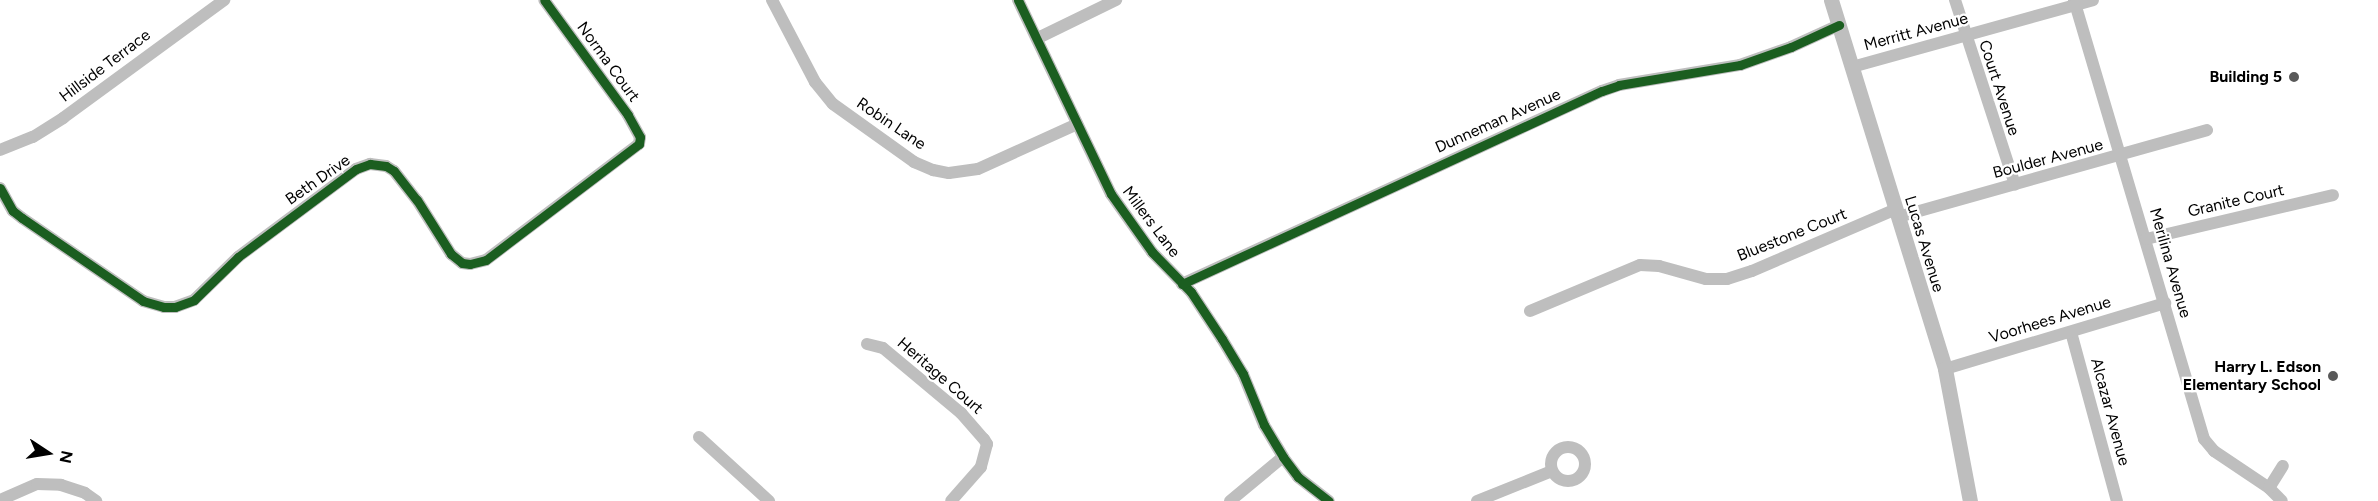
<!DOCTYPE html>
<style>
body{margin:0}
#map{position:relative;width:2378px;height:501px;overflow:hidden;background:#fff;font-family:Figtree,sans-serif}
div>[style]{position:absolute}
.minor>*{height:12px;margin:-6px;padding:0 6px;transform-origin:6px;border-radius:6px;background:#bebebe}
.minor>.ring{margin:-6px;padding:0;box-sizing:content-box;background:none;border:12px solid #bebebe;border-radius:50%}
.tertiary>*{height:15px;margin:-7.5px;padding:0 7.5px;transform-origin:7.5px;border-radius:7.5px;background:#bebebe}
.cycleway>*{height:9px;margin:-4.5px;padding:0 4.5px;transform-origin:4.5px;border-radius:4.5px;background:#1b5e20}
.dots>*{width:16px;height:16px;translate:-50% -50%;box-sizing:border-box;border:3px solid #fff;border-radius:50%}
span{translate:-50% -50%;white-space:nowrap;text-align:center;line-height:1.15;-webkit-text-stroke:4.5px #fff;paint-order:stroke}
.street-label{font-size:16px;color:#000}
.poi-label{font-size:16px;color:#000;font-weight:700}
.right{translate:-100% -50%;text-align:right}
.north{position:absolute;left:18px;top:423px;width:60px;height:60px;-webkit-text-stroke:4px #fff;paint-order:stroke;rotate:102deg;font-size:16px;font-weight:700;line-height:24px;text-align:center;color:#000}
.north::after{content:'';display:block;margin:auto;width:21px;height:27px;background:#000;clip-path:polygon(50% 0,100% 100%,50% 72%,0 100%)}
</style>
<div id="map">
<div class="minor">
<i style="left:772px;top:0;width:93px;rotate:62.3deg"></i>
<i style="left:815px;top:82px;width:28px;rotate:51deg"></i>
<i style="left:833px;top:104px;width:100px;rotate:35.6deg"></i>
<i style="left:914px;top:162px;width:21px;rotate:23deg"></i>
<i style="left:933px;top:170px;width:16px;rotate:11deg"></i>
<i style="left:949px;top:173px;width:29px;rotate:-8deg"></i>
<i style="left:978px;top:169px;width:109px;rotate:-24.4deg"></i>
<i style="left:1018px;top:0;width:215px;rotate:64.4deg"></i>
<i style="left:1111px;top:194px;width:71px;rotate:54.7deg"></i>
<i style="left:1152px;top:252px;width:56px;rotate:45.7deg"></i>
<i style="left:1191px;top:292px;width:56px;rotate:56.6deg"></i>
<i style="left:1222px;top:339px;width:41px;rotate:59deg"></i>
<i style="left:1243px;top:374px;width:55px;rotate:67.6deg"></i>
<i style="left:1264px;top:425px;width:37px;rotate:59deg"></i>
<i style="left:1283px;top:457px;width:25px;rotate:53deg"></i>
<i style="left:1298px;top:477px;width:39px;rotate:38deg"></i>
<i style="left:1955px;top:0;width:194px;rotate:72deg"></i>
<i style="left:2074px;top:0;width:458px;rotate:73.5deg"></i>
<i style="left:2204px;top:439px;width:16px;rotate:50deg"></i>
<i style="left:2214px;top:451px;width:66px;rotate:33.9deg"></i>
<i style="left:2269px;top:488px;width:18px;rotate:45deg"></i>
<i style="left:1038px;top:38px;width:87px;rotate:-26deg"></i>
<i style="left:1852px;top:67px;width:250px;rotate:-15.5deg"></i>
<i style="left:0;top:150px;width:35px;rotate:-22deg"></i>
<i style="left:33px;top:137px;width:36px;rotate:-32deg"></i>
<i style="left:63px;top:118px;width:200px;rotate:-36.2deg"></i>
<i style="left:0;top:188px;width:26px;rotate:61deg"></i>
<i style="left:13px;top:211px;width:11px;rotate:38deg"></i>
<i style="left:22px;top:218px;width:147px;rotate:34.4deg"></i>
<i style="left:143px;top:301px;width:22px;rotate:16deg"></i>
<i style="left:164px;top:307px;width:11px"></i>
<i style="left:175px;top:307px;width:20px;rotate:-20deg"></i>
<i style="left:194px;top:300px;width:62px;rotate:-44.3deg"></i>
<i style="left:238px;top:257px;width:147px;rotate:-36.7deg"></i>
<i style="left:356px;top:169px;width:15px;rotate:-20deg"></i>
<i style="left:370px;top:164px;width:16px;rotate:7deg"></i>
<i style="left:386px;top:166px;width:9px;rotate:32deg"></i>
<i style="left:394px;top:171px;width:37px;rotate:52deg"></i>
<i style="left:417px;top:200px;width:64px;rotate:57.8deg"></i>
<i style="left:451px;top:254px;width:14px;rotate:39deg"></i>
<i style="left:462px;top:263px;width:8px;rotate:7deg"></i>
<i style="left:470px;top:264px;width:16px;rotate:-14deg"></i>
<i style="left:486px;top:260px;width:192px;rotate:-37.2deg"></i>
<i style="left:639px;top:144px;width:7px;rotate:-82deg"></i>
<i style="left:640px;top:137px;width:25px;rotate:-119deg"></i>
<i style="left:628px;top:115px;width:142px;rotate:-126.1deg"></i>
<i style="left:1898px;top:217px;width:321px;rotate:-15.7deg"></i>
<i style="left:2146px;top:239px;width:192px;rotate:-13.2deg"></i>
<i style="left:1182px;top:284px;width:462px;rotate:-24.7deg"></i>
<i style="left:1602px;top:91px;width:18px;rotate:-19deg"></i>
<i style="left:1619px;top:85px;width:123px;rotate:-9.4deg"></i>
<i style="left:1740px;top:65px;width:54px;rotate:-19.4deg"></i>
<i style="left:1791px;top:47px;width:53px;rotate:-24.6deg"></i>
<i style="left:1530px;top:311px;width:119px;rotate:-22.7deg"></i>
<i style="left:1640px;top:265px;width:19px;rotate:3deg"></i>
<i style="left:1659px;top:266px;width:49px;rotate:15.5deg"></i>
<i style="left:1706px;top:279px;width:21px"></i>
<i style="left:1727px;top:279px;width:26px;rotate:-18deg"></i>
<i style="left:1752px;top:271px;width:157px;rotate:-23.3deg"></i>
<i style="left:2071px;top:332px;width:175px;rotate:74.8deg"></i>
<i style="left:867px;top:344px;width:16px;rotate:14deg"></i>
<i style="left:883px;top:348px;width:102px;rotate:39.8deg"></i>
<i style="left:961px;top:413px;width:35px;rotate:49deg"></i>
<i style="left:984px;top:439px;width:6px;rotate:59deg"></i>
<i style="left:987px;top:444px;width:24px;rotate:105deg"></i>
<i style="left:981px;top:467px;width:45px;rotate:131.4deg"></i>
<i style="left:1945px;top:369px;width:230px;rotate:-16.7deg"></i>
<i style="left:699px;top:437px;width:95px;rotate:42.4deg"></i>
<i class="ring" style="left:1551px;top:447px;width:22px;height:22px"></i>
<i style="left:2269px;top:488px;width:26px;rotate:-58deg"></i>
<i style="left:0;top:500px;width:40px;rotate:-23.4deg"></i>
<i style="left:37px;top:484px;width:24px;rotate:2deg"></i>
<i style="left:61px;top:485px;width:25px;rotate:18deg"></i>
<i style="left:85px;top:493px;width:14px;rotate:36deg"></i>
<i style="left:1230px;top:501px;width:69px;rotate:-39.7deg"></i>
<i style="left:1477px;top:501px;width:81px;rotate:-21.8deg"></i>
</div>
<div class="tertiary">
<i style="left:1831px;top:0;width:386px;rotate:72.8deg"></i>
<i style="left:1945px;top:369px;width:134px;rotate:79.3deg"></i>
</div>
<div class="cycleway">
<i style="left:1018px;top:0;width:215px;rotate:64.4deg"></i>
<i style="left:1111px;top:194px;width:71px;rotate:54.7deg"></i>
<i style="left:1152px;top:252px;width:56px;rotate:45.7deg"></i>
<i style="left:1191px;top:292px;width:56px;rotate:56.6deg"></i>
<i style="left:1222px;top:339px;width:41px;rotate:59deg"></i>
<i style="left:1243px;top:374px;width:55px;rotate:67.6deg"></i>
<i style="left:1264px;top:425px;width:37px;rotate:59deg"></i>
<i style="left:1283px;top:457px;width:25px;rotate:53deg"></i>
<i style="left:1298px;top:477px;width:39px;rotate:38deg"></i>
<i style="left:0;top:188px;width:26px;rotate:61deg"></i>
<i style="left:13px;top:211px;width:11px;rotate:38deg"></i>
<i style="left:22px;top:218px;width:147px;rotate:34.4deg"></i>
<i style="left:143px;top:301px;width:22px;rotate:16deg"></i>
<i style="left:164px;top:307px;width:11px"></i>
<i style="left:175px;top:307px;width:20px;rotate:-20deg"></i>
<i style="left:194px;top:300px;width:62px;rotate:-44.3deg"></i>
<i style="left:238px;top:257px;width:147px;rotate:-36.7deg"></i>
<i style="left:356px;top:169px;width:15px;rotate:-20deg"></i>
<i style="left:370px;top:164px;width:16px;rotate:7deg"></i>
<i style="left:386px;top:166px;width:9px;rotate:32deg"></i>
<i style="left:394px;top:171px;width:37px;rotate:52deg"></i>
<i style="left:417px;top:200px;width:64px;rotate:57.8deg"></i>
<i style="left:451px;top:254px;width:14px;rotate:39deg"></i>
<i style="left:462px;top:263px;width:8px;rotate:7deg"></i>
<i style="left:470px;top:264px;width:16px;rotate:-14deg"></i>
<i style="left:486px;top:260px;width:192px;rotate:-37.2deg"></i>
<i style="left:639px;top:144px;width:7px;rotate:-82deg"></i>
<i style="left:640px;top:137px;width:25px;rotate:-119deg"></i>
<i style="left:628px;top:115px;width:142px;rotate:-126.1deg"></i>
<i style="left:1182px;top:284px;width:462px;rotate:-24.7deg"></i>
<i style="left:1602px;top:91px;width:18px;rotate:-19deg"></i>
<i style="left:1619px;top:85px;width:123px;rotate:-9.4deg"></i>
<i style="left:1740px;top:65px;width:54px;rotate:-19.4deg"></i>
<i style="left:1791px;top:47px;width:53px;rotate:-24.6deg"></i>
</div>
<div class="dots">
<i style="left:2294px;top:77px;background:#595959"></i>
<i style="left:2333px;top:376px;background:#595959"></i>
</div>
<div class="street-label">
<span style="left:1916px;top:32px;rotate:-15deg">Merritt Avenue</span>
<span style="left:608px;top:62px;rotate:54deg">Norma Court</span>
<span style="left:105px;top:66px;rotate:-37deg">Hillside Terrace</span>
<span style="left:1999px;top:88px;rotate:72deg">Court Avenue</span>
<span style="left:1498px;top:121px;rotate:-24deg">Dunneman Avenue</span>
<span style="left:891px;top:124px;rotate:34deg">Robin Lane</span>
<span style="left:2048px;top:159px;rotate:-15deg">Boulder Avenue</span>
<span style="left:318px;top:180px;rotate:-35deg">Beth Drive</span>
<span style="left:2236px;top:201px;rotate:-13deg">Granite Court</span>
<span style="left:1151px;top:222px;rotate:53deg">Millers Lane</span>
<span style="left:1792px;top:235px;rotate:-22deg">Bluestone Court</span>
<span style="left:1924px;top:244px;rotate:73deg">Lucas Avenue</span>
<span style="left:2170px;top:263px;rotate:74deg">Merilina Avenue</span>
<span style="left:2050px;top:320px;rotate:-17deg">Voorhees Avenue</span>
<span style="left:940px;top:376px;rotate:41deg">Heritage Court</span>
<span style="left:2110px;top:412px;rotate:75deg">Alcazar Avenue</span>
</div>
<div class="poi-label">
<span class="right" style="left:2282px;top:77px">Building 5</span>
<span class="right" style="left:2321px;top:376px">Harry L. Edson<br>Elementary School</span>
</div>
<div class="north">N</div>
</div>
